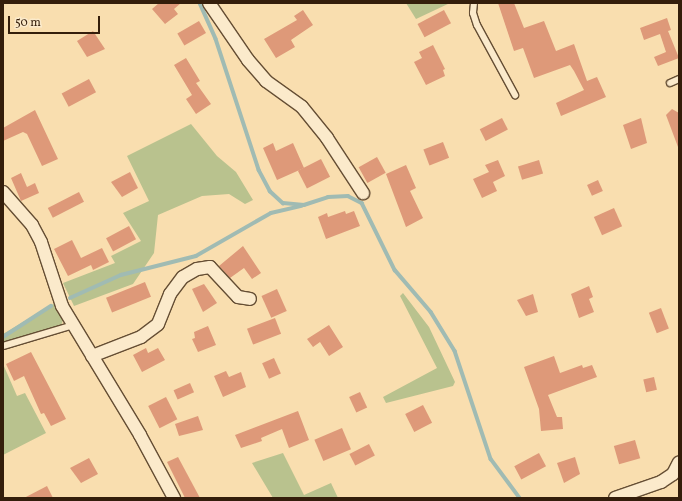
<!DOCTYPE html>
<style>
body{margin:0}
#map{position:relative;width:682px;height:501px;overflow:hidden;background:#f9deaf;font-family:Vollkorn,serif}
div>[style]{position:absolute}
.green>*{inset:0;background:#b9c28e}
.stream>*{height:3.5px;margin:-1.75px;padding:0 1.75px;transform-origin:1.75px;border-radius:1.75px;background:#a0bbb3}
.building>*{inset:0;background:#de9979;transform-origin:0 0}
.roads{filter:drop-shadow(1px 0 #654e34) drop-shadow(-1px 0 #654e34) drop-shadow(0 1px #654e34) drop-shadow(0 -1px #654e34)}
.service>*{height:6px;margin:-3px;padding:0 3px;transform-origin:3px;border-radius:3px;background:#fbeacb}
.minor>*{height:12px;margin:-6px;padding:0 6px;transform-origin:6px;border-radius:6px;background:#fbeacb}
span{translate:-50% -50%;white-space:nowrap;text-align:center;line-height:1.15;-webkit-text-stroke:4px #fbeacb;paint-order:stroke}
.frame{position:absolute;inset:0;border:4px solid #341e0b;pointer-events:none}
.scale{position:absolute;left:8px;top:16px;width:92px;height:18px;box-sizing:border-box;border:2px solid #341e0b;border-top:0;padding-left:5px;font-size:12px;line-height:14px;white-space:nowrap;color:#341e0b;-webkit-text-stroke:3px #fbeacb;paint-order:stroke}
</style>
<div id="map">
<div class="green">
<i style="clip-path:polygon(406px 3px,450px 3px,416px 19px)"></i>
<i style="clip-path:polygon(191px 124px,217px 156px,236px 172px,253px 200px,245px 204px,229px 194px,202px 196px,158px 215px,154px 253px,133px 284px,74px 306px,63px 283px,115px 263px,111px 256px,141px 241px,123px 213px,149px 201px,127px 156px)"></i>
<i style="clip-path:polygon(403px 293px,429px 327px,455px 382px,453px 386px,386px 403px,383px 397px,437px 368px,400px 296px)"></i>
<i style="clip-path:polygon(55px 303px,63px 320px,61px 326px,3px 342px,3px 334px)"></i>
<i style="clip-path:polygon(3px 364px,17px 396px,25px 393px,46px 433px,3px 455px)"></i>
<i style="clip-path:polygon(283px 453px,304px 495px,331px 483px,338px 498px,273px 498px,252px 463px)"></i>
</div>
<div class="stream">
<i style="left:200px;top:3px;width:39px;rotate:66deg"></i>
<i style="left:216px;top:39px;width:138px;rotate:71.8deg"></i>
<i style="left:259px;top:170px;width:24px;rotate:62deg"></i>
<i style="left:270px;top:191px;width:18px;rotate:43deg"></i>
<i style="left:283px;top:203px;width:21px;rotate:5deg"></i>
<i style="left:304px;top:205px;width:25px;rotate:-18deg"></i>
<i style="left:328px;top:197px;width:20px;rotate:-3deg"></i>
<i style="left:348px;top:196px;width:16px;rotate:27deg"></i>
<i style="left:362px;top:203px;width:75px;rotate:63.8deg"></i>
<i style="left:395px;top:270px;width:55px;rotate:49.4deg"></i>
<i style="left:431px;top:312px;width:46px;rotate:58.4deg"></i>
<i style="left:455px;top:351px;width:114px;rotate:71.6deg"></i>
<i style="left:491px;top:459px;width:49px;rotate:53.4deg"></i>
<i style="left:70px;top:298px;width:56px;rotate:-24.3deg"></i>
<i style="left:121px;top:275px;width:77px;rotate:-14.2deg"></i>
<i style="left:196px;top:256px;width:86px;rotate:-29.8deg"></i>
<i style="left:271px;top:213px;width:31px;rotate:-13deg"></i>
<i style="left:3px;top:337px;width:57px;rotate:-32.9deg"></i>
</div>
<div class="building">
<i style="clip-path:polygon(159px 3px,181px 3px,174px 9px,178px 14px,165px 24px,152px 9px)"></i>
<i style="clip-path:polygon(498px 3px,514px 3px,524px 28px,544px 21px,556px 51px,574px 44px,587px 81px,597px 77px,606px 97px,561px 116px,556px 103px,584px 90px,574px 71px,570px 65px,534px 78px,523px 48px,514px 51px)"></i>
<i style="clip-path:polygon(303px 10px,313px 25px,291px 40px,295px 47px,276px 58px,264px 39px,297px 20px,294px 16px)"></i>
<i style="left:444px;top:10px;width:15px;height:30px;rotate:62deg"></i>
<i style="clip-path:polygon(667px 18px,671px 30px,668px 31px,679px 58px,658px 66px,654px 57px,666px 52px,660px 34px,644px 40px,640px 28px)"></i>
<i style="left:199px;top:21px;width:14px;height:25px;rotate:60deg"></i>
<i style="clip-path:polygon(93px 31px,105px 49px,87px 57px,77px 41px)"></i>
<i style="clip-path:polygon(433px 45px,445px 69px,443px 70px,445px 76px,426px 85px,414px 62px,422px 58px,419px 52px)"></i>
<i style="clip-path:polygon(186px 58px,200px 81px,196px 83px,211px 104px,196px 114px,186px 99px,192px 95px,174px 65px)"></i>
<i style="left:89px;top:79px;width:15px;height:31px;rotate:62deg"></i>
<i style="clip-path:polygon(672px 109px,679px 113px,678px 147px,666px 115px)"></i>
<i style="clip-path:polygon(35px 110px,58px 159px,42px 166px,27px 134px,23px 132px,3px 141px,3px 128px)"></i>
<i style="left:502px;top:118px;width:13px;height:25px;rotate:63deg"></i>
<i style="clip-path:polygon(641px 118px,647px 143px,631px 149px,623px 125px)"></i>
<i style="left:443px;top:142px;width:17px;height:21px;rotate:69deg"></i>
<i style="clip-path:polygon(273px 143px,276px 151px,293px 143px,304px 168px,277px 180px,263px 148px)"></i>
<i style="left:377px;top:157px;width:18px;height:21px;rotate:61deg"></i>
<i style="left:321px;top:159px;width:20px;height:26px;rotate:63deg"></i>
<i style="clip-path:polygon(498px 160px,505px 176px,493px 182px,497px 191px,482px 198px,473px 179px,489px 172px,485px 165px)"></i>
<i style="left:539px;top:160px;width:14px;height:22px;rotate:73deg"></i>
<i style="clip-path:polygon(406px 165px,416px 188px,410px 191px,423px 218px,406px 227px,386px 174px)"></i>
<i style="clip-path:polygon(130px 172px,138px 188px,122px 197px,111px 182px)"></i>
<i style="clip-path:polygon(21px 173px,27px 187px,35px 183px,39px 193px,21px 201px,11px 178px)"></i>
<i style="left:598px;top:180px;width:12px;height:12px;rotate:66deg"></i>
<i style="left:79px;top:192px;width:11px;height:35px;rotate:63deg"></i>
<i style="left:614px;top:208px;width:20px;height:22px;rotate:66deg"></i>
<i style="clip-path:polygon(345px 211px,346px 214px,354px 211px,360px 226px,326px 239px,318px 217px,327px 213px,328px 217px)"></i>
<i style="left:129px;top:226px;width:15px;height:26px;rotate:62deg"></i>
<i style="clip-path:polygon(72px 240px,81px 258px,102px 248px,109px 262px,93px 270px,91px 265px,68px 276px,54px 249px)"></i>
<i style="clip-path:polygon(243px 246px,261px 273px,252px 279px,244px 268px,230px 278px,219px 266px)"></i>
<i style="left:145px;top:282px;width:16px;height:42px;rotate:68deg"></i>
<i style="clip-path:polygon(204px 284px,217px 303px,203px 312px,192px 289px)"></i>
<i style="clip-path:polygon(589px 286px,593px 297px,589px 299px,594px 312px,579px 318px,571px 294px)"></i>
<i style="left:277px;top:289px;width:24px;height:17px;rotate:66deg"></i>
<i style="clip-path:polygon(533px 294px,538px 312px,526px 316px,517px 300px)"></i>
<i style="left:661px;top:308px;width:22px;height:13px;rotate:69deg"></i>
<i style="left:275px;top:318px;width:17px;height:30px;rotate:69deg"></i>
<i style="clip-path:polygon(329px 325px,343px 347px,329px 356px,320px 342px,313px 347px,307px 339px)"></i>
<i style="clip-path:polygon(208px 326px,216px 345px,198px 352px,192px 339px,195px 338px,194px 332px)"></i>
<i style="clip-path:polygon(146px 348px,148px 353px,158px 348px,165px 360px,142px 372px,133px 355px)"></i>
<i style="clip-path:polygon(31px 352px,66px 419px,51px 426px,44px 413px,41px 414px,24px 376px,14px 381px,6px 364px)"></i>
<i style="clip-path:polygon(554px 356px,560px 373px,582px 365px,583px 368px,592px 365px,597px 377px,548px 395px,557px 417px,562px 417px,563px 429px,541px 431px,539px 409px,524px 367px)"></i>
<i style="left:274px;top:358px;width:17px;height:13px;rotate:66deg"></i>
<i style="clip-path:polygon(226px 371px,229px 377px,241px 372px,246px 387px,223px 397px,214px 376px)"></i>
<i style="left:654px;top:377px;width:13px;height:11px;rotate:77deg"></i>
<i style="left:190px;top:383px;width:10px;height:18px;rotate:66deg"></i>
<i style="left:360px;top:392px;width:17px;height:12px;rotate:65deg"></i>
<i style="left:166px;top:397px;width:25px;height:20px;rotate:63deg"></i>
<i style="left:423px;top:405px;width:20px;height:20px;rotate:63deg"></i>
<i style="clip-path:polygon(298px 411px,309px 440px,289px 448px,282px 429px,261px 438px,262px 441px,241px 448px,235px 435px)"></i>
<i style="clip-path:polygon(198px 416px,203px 430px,179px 436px,175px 424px)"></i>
<i style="left:342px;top:428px;width:23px;height:30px;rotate:67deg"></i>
<i style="left:635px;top:440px;width:19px;height:22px;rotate:74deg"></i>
<i style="left:369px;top:444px;width:13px;height:22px;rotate:63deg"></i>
<i style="left:539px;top:453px;width:15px;height:28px;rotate:62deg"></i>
<i style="clip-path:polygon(178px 457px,200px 498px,185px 498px,167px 462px)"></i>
<i style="clip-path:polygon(575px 457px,580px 474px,564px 483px,557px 463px)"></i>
<i style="clip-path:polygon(89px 458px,98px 474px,81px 483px,70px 468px)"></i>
<i style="clip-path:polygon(47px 486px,53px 498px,24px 498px)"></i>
</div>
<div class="roads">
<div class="service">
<i style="left:474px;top:3px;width:10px;rotate:96deg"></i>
<i style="left:473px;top:13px;width:13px;rotate:72deg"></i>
<i style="left:477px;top:25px;width:80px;rotate:61.5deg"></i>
<i style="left:670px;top:83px;width:10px;rotate:-24deg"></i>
<i style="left:3px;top:346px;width:74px;rotate:-16.5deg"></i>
</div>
<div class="minor">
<i style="left:209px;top:3px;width:69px;rotate:55.6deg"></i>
<i style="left:248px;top:60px;width:28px;rotate:49deg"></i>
<i style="left:266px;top:81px;width:44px;rotate:35.8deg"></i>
<i style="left:302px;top:107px;width:40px;rotate:51deg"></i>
<i style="left:327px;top:138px;width:66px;rotate:56.8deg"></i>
<i style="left:3px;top:192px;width:44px;rotate:48.7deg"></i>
<i style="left:32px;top:225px;width:19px;rotate:62deg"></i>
<i style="left:41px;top:242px;width:67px;rotate:71.8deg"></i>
<i style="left:62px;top:306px;width:151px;rotate:58.8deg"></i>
<i style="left:140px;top:435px;width:72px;rotate:61.6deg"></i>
<i style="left:92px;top:356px;width:53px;rotate:-21.2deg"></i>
<i style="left:141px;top:337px;width:21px;rotate:-37deg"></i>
<i style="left:158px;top:324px;width:32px;rotate:-68deg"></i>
<i style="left:170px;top:294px;width:21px;rotate:-53deg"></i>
<i style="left:183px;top:277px;width:16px;rotate:-30deg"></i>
<i style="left:197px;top:269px;width:13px;rotate:-9deg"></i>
<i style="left:210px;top:267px;width:41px;rotate:47deg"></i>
<i style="left:238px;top:297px;width:12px;rotate:9deg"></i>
<i style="left:615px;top:498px;width:49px;rotate:-19.2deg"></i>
<i style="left:661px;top:482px;width:14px;rotate:-34deg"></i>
<i style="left:673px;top:474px;width:13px;rotate:-63deg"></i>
</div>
</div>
<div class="frame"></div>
<div class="scale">50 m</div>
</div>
